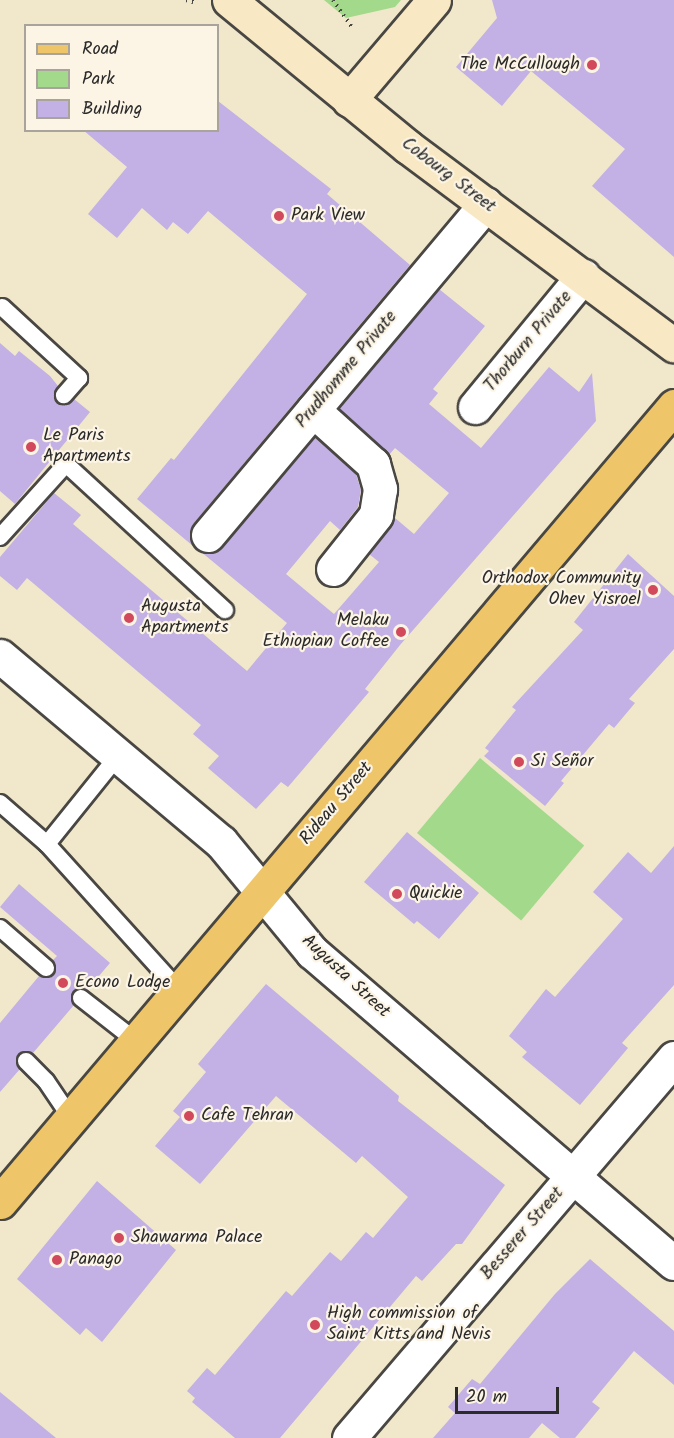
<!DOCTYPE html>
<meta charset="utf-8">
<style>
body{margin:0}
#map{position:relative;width:674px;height:1438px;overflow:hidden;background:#f1e7ca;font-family:Kalam,sans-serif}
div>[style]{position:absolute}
.green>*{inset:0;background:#a2d98b;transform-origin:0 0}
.building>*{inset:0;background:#c3b0e5}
.path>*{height:4px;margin-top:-2px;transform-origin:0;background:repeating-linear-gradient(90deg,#494743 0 1.5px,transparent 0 6px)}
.roads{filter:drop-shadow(2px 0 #494743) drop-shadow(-2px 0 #494743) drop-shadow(0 2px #494743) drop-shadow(0 -2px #494743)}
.lane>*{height:16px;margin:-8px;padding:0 8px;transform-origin:8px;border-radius:8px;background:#fff}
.street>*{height:33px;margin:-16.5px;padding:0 16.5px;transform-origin:16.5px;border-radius:16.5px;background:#fff}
.secondary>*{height:33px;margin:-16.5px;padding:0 16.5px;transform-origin:16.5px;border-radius:16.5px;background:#f8e8c3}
.primary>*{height:33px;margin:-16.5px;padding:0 16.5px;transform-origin:16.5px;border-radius:16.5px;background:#eec569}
.dots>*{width:16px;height:16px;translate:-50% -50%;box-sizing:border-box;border:3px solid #fcf5e5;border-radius:50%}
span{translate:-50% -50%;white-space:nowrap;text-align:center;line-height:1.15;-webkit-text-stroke:4.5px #fcf5e5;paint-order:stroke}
.poi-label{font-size:18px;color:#2b2b2b}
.right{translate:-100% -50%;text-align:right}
.left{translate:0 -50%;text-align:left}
.street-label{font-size:18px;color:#2b2b2b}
.legend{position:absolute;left:24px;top:24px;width:195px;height:108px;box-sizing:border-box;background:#fcf5e5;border:2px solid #a8a49b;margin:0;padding:8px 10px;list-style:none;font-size:18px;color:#2b2b2b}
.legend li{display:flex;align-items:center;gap:12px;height:30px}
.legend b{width:30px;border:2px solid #a8a49b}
.scale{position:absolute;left:455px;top:1387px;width:104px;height:27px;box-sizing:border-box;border:3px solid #2b2b2b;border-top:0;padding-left:8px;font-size:18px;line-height:21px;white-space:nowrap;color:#2b2b2b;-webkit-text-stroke:4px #fcf5e5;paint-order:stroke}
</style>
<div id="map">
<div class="green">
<i style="clip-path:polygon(324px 0,401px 0,395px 7px,346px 18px)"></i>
<i style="left:480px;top:758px;width:136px;height:98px;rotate:40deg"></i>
</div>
<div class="building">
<i style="clip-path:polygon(492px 0,674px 0,674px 257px,592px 186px,625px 149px,531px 71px,502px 106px,456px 67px,497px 18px)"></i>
<i style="clip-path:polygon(218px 101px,331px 189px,327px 194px,410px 265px,194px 523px,190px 532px,193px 546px,137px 499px,171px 458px,174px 460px,307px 294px,208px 211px,188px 234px,173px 222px,167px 230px,142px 208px,117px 238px,88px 214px,127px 167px,83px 130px,218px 130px)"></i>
<i style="clip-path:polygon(439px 289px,485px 326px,433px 389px,438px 393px,429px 404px,481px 448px,549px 367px,579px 392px,592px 373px,596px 421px,400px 645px,365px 689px,369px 692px,288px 787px,281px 782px,256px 809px,208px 768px,219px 756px,193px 734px,201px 725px,27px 578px,17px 590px,0 576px,0 557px,54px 493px,81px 515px,73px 524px,247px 671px,287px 623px,200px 551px,214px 553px,222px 547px,315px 437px,356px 474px,361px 490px,358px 507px,340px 530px,330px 521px,286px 574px,334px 614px,379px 562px,369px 554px,395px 518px,414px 534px,449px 493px,395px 448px,389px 455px,339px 408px)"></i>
<i style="clip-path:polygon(0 343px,15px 356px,19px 351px,50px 376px,58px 386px,54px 394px,58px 403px,67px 405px,74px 399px,90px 412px,15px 504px,0 491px)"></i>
<i style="clip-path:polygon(628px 554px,674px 596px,674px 649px,629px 699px,635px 703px,614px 728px,609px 724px,561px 781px,564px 783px,545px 806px,484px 756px,489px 751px,485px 748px,516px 710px,512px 707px,583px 630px,574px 622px)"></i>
<i style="clip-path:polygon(407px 832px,479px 893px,439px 939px,417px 921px,414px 924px,364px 882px)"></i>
<i style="clip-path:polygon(674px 846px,674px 985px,622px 1043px,628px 1048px,580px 1105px,522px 1057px,527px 1052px,509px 1036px,546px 989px,555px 997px,623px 919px,593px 892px,628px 852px,651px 873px)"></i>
<i style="clip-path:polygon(19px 884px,110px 963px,87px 990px,73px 991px,74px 1005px,33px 1053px,18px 1054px,16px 1063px,20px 1069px,0 1092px,0 1023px,39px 976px,50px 978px,56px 969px,53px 960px,57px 956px,0 907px)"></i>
<i style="clip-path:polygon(266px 984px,399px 1096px,398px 1101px,505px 1185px,462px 1244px,456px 1244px,422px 1281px,416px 1276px,280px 1438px,235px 1438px,192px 1402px,195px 1398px,187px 1391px,207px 1368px,215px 1375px,286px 1291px,292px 1296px,330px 1252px,341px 1261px,366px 1232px,373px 1238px,408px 1197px,362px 1156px,356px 1163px,276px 1096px,200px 1184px,155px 1146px,180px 1117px,173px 1111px,206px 1072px,198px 1064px)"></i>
<i style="clip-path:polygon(97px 1181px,176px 1250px,102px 1342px,86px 1328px,80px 1335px,17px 1279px)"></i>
<i style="clip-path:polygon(590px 1259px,674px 1331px,674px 1385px,634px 1351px,592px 1402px,600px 1408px,575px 1438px,560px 1438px,542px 1423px,529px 1438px,433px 1438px,455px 1413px,448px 1407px,472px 1379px,480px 1384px,555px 1294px)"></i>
<i style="clip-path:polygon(0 1392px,56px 1438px,0 1438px)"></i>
</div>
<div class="path">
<i style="left:186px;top:0;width:11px;rotate:15deg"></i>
<i style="left:333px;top:0;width:33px;rotate:55deg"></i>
</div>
<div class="roads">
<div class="lane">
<i style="left:2px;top:307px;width:105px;rotate:42.7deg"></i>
<i style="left:79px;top:378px;width:23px;rotate:131deg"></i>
<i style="left:0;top:537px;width:98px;rotate:-47.9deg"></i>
<i style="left:66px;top:464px;width:216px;rotate:42.6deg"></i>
<i style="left:0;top:803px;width:62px;rotate:41.1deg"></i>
<i style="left:47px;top:844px;width:112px;rotate:-51.2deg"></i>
<i style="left:47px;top:844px;width:198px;rotate:47.9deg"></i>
<i style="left:0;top:928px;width:61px;rotate:41deg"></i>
<i style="left:81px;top:998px;width:70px;rotate:38deg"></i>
<i style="left:26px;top:1061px;width:28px;rotate:45deg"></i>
<i style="left:46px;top:1081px;width:45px;rotate:56deg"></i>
</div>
<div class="street">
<i style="left:475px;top:407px;width:170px;rotate:-50.5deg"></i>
<i style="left:313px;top:410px;width:81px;rotate:42deg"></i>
<i style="left:373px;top:464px;width:26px;rotate:74deg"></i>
<i style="left:380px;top:489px;width:26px;rotate:99deg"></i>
<i style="left:376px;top:515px;width:69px;rotate:128.5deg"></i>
<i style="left:208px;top:535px;width:432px;rotate:-50deg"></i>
<i style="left:0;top:656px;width:289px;rotate:40.1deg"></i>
<i style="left:221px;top:842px;width:143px;rotate:50.4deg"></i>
<i style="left:312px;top:952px;width:477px;rotate:40.7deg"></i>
<i style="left:349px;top:1438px;width:500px;rotate:-49.46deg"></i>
</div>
<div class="secondary">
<i style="left:229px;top:0;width:232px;rotate:39.4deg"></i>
<i style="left:408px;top:147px;width:332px;rotate:36.7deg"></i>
<i style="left:349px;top:100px;width:131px;rotate:-49.6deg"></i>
</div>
<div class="primary">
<i style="left:0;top:1202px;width:1043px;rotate:-49.74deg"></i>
</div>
</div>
<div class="dots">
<i style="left:592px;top:65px;background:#d1495b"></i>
<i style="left:279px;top:216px;background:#d1495b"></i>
<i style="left:31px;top:447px;background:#d1495b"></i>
<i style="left:653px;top:590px;background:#d1495b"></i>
<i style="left:129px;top:618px;background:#d1495b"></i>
<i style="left:401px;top:632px;background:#d1495b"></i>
<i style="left:519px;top:762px;background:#d1495b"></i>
<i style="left:397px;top:894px;background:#d1495b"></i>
<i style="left:63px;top:983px;background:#d1495b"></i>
<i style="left:189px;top:1116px;background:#d1495b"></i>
<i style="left:119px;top:1238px;background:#d1495b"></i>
<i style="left:57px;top:1260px;background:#d1495b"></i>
<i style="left:315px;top:1325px;background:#d1495b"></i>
</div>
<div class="poi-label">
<span class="right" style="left:580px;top:65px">The McCullough</span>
<span class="left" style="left:291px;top:216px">Park View</span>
<span class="left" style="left:43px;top:447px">Le Paris<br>Apartments</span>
<span class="right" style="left:641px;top:590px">Orthodox Community<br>Ohev Yisroel</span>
<span class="left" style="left:141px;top:618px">Augusta<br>Apartments</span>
<span class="right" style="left:389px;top:632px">Melaku<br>Ethiopian Coffee</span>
<span class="left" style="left:531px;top:762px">Si Señor</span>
<span class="left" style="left:409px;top:894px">Quickie</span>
<span class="left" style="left:75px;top:983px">Econo Lodge</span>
<span class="left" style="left:201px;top:1116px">Cafe Tehran</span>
<span class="left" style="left:131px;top:1238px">Shawarma Palace</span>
<span class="left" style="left:69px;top:1260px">Panago</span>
<span class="left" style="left:327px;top:1325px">High commission of<br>Saint Kitts and Nevis</span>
</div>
<div class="street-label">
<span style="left:448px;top:176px;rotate:37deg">Cobourg Street</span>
<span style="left:529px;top:342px;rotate:-50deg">Thorburn Private</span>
<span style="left:347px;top:370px;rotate:-50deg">Prudhomme Private</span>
<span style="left:337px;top:804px;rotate:-50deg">Rideau Street</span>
<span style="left:345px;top:977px;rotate:43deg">Augusta Street</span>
<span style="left:523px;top:1234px;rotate:-49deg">Besserer Street</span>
</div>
<ul class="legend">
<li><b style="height:8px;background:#eec569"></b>Road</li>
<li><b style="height:16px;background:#a2d98b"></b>Park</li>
<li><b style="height:16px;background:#c3b0e5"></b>Building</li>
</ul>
<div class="scale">20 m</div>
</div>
